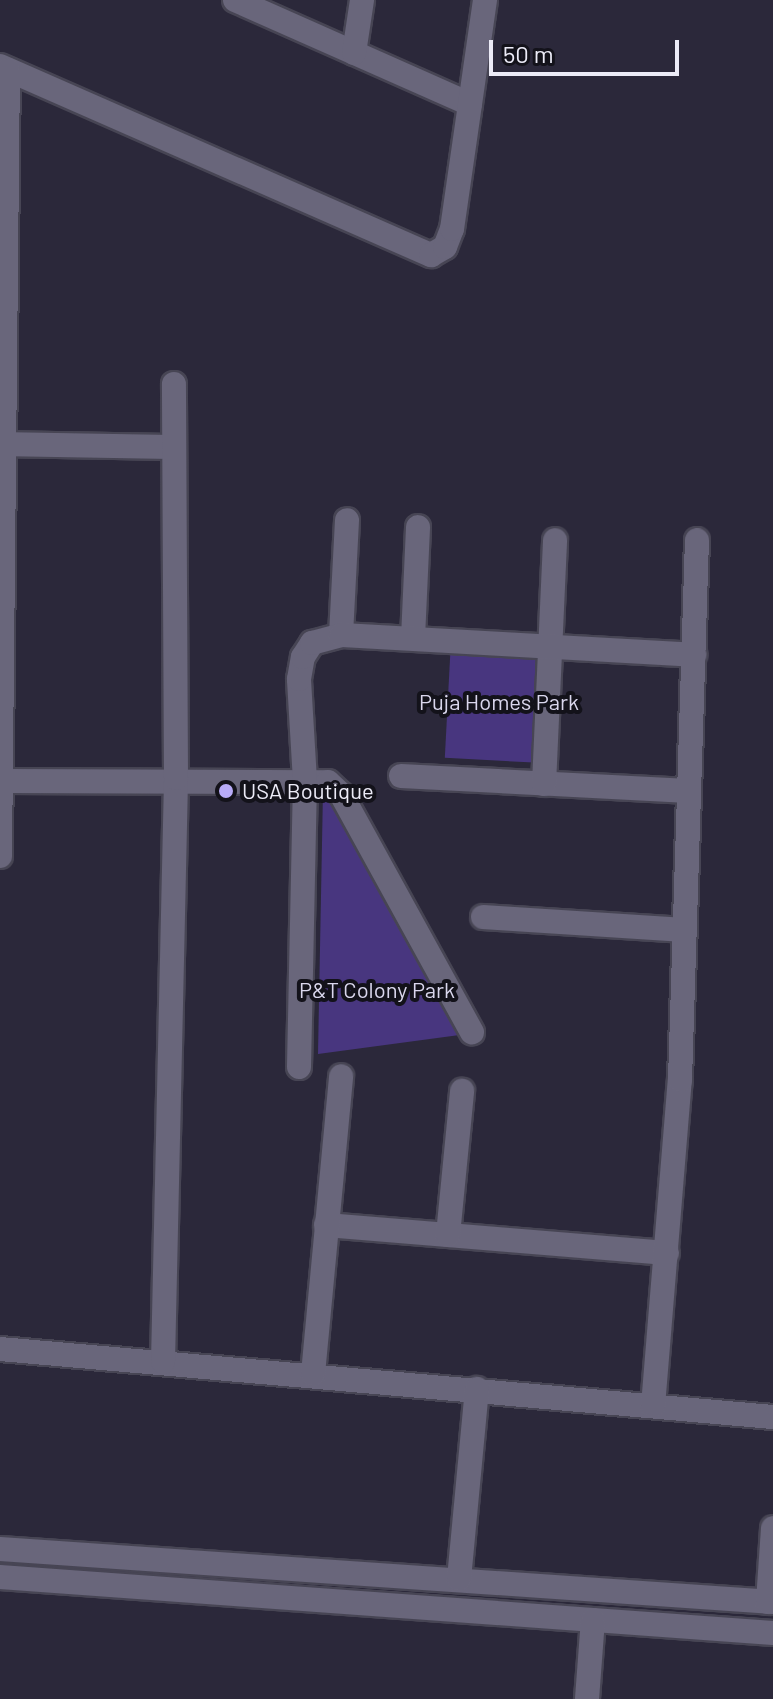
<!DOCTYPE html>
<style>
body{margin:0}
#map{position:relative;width:773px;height:1699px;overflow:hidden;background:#2b283a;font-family:Barlow,sans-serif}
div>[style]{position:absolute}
.green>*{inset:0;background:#48367f;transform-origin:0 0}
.roads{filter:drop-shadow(2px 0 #474554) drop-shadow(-2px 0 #474554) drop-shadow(0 2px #474554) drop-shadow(0 -2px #474554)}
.minor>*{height:24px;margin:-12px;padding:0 12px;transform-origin:12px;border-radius:12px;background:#69667b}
.dots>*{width:22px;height:22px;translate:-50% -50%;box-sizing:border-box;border:4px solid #13121a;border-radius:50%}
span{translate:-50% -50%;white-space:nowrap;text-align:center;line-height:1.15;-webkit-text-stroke:8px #13121a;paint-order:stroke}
.park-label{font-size:22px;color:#dad7ed}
.poi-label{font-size:22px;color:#ecebf7}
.left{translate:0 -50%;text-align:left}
.scale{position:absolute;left:489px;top:40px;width:190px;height:36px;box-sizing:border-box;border:4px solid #ecebf7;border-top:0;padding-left:10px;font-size:24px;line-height:28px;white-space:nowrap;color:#ecebf7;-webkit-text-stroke:6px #13121a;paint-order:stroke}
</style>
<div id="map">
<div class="green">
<i style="left:451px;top:640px;width:99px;height:118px;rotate:3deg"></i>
<i style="clip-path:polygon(323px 791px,331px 791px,467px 1034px,318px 1054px)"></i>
</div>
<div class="roads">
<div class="minor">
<i style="left:235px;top:0;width:257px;rotate:23.9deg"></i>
<i style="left:354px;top:53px;width:54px;rotate:-81.4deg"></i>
<i style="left:0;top:66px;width:471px;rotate:23.7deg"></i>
<i style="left:431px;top:255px;width:16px;rotate:-30deg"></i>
<i style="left:445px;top:247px;width:19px;rotate:-69deg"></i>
<i style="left:452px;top:229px;width:231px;rotate:-81.8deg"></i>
<i style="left:3px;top:444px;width:171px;rotate:1deg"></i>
<i style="left:341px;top:635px;width:115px;rotate:-87deg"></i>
<i style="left:413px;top:638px;width:111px;rotate:-87.4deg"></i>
<i style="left:401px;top:776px;width:288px;rotate:3deg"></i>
<i style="left:4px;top:781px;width:324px;rotate:0.2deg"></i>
<i style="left:328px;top:782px;width:18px;rotate:43deg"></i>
<i style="left:341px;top:794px;width:272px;rotate:61.2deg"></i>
<i style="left:544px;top:784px;width:244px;rotate:-87.4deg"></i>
<i style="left:0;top:856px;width:786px;rotate:-89.42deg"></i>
<i style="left:483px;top:917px;width:202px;rotate:3.7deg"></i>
<i style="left:299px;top:1067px;width:286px;rotate:-88.8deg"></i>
<i style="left:305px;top:781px;width:102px;rotate:-93.4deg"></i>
<i style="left:299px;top:679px;width:22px;rotate:-80deg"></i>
<i style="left:303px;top:657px;width:17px;rotate:-57deg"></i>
<i style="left:312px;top:643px;width:30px;rotate:-15deg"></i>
<i style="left:341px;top:635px;width:354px;rotate:3.2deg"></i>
<i style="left:326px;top:1225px;width:342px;rotate:4.7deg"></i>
<i style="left:448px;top:1235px;width:145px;rotate:-84.4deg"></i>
<i style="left:0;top:1349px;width:776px;rotate:5.03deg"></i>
<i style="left:163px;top:1362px;width:584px;rotate:-88.72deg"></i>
<i style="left:176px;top:778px;width:394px;rotate:-90.3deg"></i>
<i style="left:313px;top:1374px;width:299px;rotate:-84.6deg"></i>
<i style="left:653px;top:1406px;width:327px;rotate:-85.3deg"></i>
<i style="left:680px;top:1080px;width:540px;rotate:-88.2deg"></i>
<i style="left:0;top:1549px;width:775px;rotate:3.92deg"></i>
<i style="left:0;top:1577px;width:775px;rotate:4.14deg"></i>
<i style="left:459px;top:1579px;width:191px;rotate:-84.6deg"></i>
<i style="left:768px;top:1602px;width:74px;rotate:-86.1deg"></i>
<i style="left:587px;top:1699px;width:79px;rotate:-85.7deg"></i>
</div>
</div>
<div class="dots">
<i style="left:226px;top:791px;background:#b8abf7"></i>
</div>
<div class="park-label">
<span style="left:499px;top:702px">Puja Homes Park</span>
<span style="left:377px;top:990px">P&amp;T Colony Park</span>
</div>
<div class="poi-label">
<span class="left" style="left:242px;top:791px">USA Boutique</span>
</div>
<div class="scale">50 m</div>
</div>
